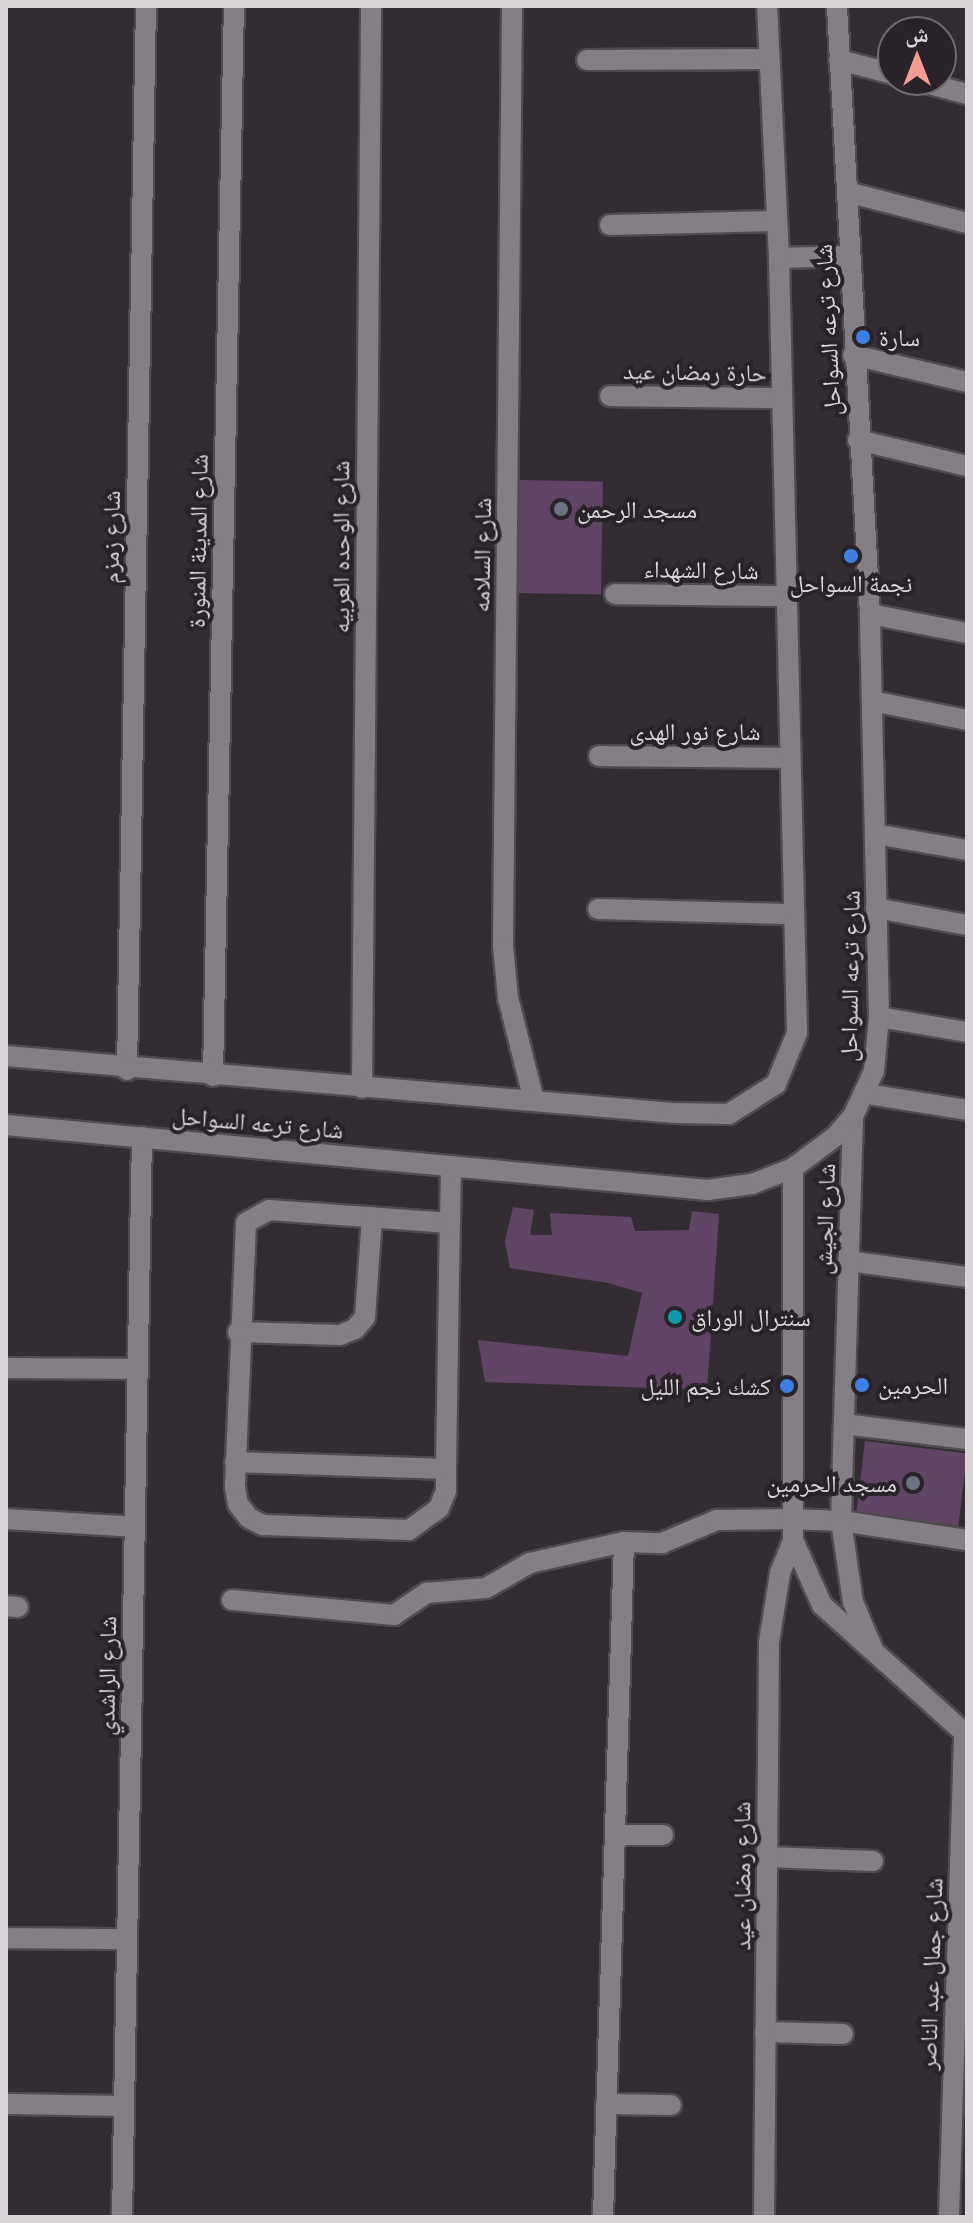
<!DOCTYPE html>
<meta charset="utf-8">
<style>
body{margin:0}
#map{position:relative;width:973px;height:2223px;overflow:hidden;background:#332d33;font-family:Lato,"Noto Naskh Arabic",sans-serif}
div>[style]{position:absolute}
.building>*{inset:0;background:#604463;transform-origin:0 0}
.roads{filter:drop-shadow(2px 0 #504b50) drop-shadow(-2px 0 #504b50) drop-shadow(0 2px #504b50) drop-shadow(0 -2px #504b50)}
.lane>*{height:20px;margin:-10px;padding:0 10px;transform-origin:10px;border-radius:10px;background:#857e86}
.street>*{height:20px;margin:-10px;padding:0 10px;transform-origin:10px;border-radius:10px;background:#857e86}
.secondary>*{height:20px;margin:-10px;padding:0 10px;transform-origin:10px;border-radius:10px;background:#857e86}
.dots>*{width:22px;height:22px;translate:-50% -50%;box-sizing:border-box;border:4px solid #292329;border-radius:50%}
span{translate:-50% -50%;white-space:nowrap;text-align:center;line-height:1.15;-webkit-text-stroke:8px #292329;paint-order:stroke}
.street-label{font-size:24px;color:#d9d5d9}
.poi-label{font-size:24px;color:#d9d5d9}
.left{translate:0 -50%;text-align:left}
.right{translate:-100% -50%;text-align:right}
.frame{position:absolute;inset:0;border:8px solid #d9d5d9;pointer-events:none}
.north{position:absolute;left:877px;top:16px;width:80px;height:80px;box-sizing:border-box;background:#292329;border:2px solid #6f6a6f;border-radius:50%;rotate:0deg;font-size:22px;font-weight:700;line-height:32px;text-align:center;color:#d9d5d9}
.north::after{content:'';display:block;margin:auto;width:28px;height:36px;background:#f59c94;clip-path:polygon(50% 0,100% 100%,50% 72%,0 100%)}
</style>
<div id="map">
<div class="building">
<i style="left:519px;top:480px;width:84px;height:113px;rotate:1deg"></i>
<i style="clip-path:polygon(513px 1207px,534px 1210px,530px 1235px,552px 1235px,550px 1213px,631px 1217px,635px 1231px,689px 1230px,692px 1211px,719px 1214px,707px 1390px,485px 1382px,478px 1340px,628px 1356px,642px 1293px,608px 1283px,510px 1268px,505px 1241px)"></i>
<i style="left:865px;top:1441px;width:103px;height:73px;rotate:7deg"></i>
</div>
<div class="roads">
<div class="lane">
<i style="left:450px;top:1223px;width:181px;rotate:-175.9deg"></i>
<i style="left:269px;top:1210px;width:26px;rotate:151deg"></i>
<i style="left:246px;top:1223px;width:264px;rotate:92.4deg"></i>
<i style="left:235px;top:1487px;width:17px;rotate:80deg"></i>
<i style="left:238px;top:1504px;width:18px;rotate:52deg"></i>
<i style="left:249px;top:1518px;width:16px;rotate:27deg"></i>
<i style="left:263px;top:1525px;width:146px;rotate:2deg"></i>
<i style="left:409px;top:1530px;width:37px;rotate:-36deg"></i>
<i style="left:439px;top:1508px;width:18px;rotate:-68deg"></i>
<i style="left:446px;top:1491px;width:22px;rotate:-90deg"></i>
<i style="left:446px;top:1469px;width:246px;rotate:-89.1deg"></i>
<i style="left:450px;top:1223px;width:57px;rotate:-89deg"></i>
<i style="left:238px;top:1332px;width:102px;rotate:1.7deg"></i>
<i style="left:340px;top:1335px;width:16px;rotate:-22deg"></i>
<i style="left:355px;top:1329px;width:16px;rotate:-50deg"></i>
<i style="left:365px;top:1317px;width:100px;rotate:-86deg"></i>
<i style="left:235px;top:1462px;width:211px;rotate:1.9deg"></i>
<i style="left:232px;top:1600px;width:163px;rotate:5.3deg"></i>
<i style="left:394px;top:1615px;width:40px;rotate:-34deg"></i>
<i style="left:427px;top:1593px;width:59px;rotate:-4.8deg"></i>
<i style="left:486px;top:1588px;width:51px;rotate:-29.6deg"></i>
<i style="left:530px;top:1563px;width:96px;rotate:-12.6deg"></i>
<i style="left:624px;top:1542px;width:38px;rotate:2deg"></i>
<i style="left:662px;top:1543px;width:60px;rotate:-22.7deg"></i>
<i style="left:717px;top:1520px;width:74px;rotate:-0.8deg"></i>
<i style="left:615px;top:1835px;width:48px"></i>
<i style="left:606px;top:2104px;width:65px;rotate:0.9deg"></i>
<i style="left:603px;top:2217px;width:675px;rotate:-88.22deg"></i>
</div>
<div class="street">
<i style="left:512px;top:6px;width:940px;rotate:90.55deg"></i>
<i style="left:503px;top:946px;width:52px;rotate:84.5deg"></i>
<i style="left:508px;top:998px;width:106px;rotate:75.8deg"></i>
<i style="left:587px;top:60px;width:182px;rotate:-0.3deg"></i>
<i style="left:839px;top:60px;width:56px;rotate:14.5deg"></i>
<i style="left:915px;top:80px;width:54px;rotate:15.1deg"></i>
<i style="left:847px;top:192px;width:124px;rotate:14.5deg"></i>
<i style="left:610px;top:225px;width:166px;rotate:-1.4deg"></i>
<i style="left:853px;top:355px;width:117px;rotate:13.3deg"></i>
<i style="left:610px;top:396px;width:170px;rotate:0.7deg"></i>
<i style="left:858px;top:440px;width:112px;rotate:13.4deg"></i>
<i style="left:615px;top:594px;width:171px;rotate:0.7deg"></i>
<i style="left:870px;top:614px;width:99px;rotate:11.1deg"></i>
<i style="left:872px;top:701px;width:97px;rotate:11.3deg"></i>
<i style="left:599px;top:756px;width:190px;rotate:0.6deg"></i>
<i style="left:875px;top:834px;width:93px;rotate:9.9deg"></i>
<i style="left:876px;top:908px;width:93px;rotate:10.6deg"></i>
<i style="left:598px;top:909px;width:196px;rotate:1.5deg"></i>
<i style="left:879px;top:1017px;width:89px;rotate:9.7deg"></i>
<i style="left:127px;top:1070px;width:1064px;rotate:-88.98deg"></i>
<i style="left:213px;top:1076px;width:1070px;rotate:-88.88deg"></i>
<i style="left:362px;top:1088px;width:1082px;rotate:-89.52deg"></i>
<i style="left:867px;top:1094px;width:101px;rotate:9.1deg"></i>
<i style="left:848px;top:1261px;width:120px;rotate:7.7deg"></i>
<i style="left:6px;top:1368px;width:132px;rotate:0.4deg"></i>
<i style="left:844px;top:1424px;width:124px;rotate:7deg"></i>
<i style="left:6px;top:1519px;width:129px;rotate:3.5deg"></i>
<i style="left:791px;top:1519px;width:50px;rotate:2.3deg"></i>
<i style="left:841px;top:1521px;width:127px;rotate:8.6deg"></i>
<i style="left:6px;top:1606px;width:12px;rotate:5deg"></i>
<i style="left:767px;top:1857px;width:106px;rotate:2.2deg"></i>
<i style="left:6px;top:1938px;width:121px;rotate:0.5deg"></i>
<i style="left:765px;top:2032px;width:78px;rotate:1.5deg"></i>
<i style="left:6px;top:2104px;width:118px;rotate:1deg"></i>
<i style="left:122px;top:2217px;width:1080px;rotate:-88.94deg"></i>
<i style="left:764px;top:2217px;width:575px;rotate:-89.5deg"></i>
<i style="left:769px;top:1642px;width:70px;rotate:-80.9deg"></i>
<i style="left:780px;top:1573px;width:35px;rotate:-68deg"></i>
<i style="left:949px;top:2217px;width:485px;rotate:-88.2deg"></i>
</div>
<div class="secondary">
<i style="left:779px;top:258px;width:71px;rotate:-1.6deg"></i>
<i style="left:6px;top:1056px;width:669px;rotate:4.88deg"></i>
<i style="left:673px;top:1113px;width:56px;rotate:1deg"></i>
<i style="left:729px;top:1114px;width:56px;rotate:-32.6deg"></i>
<i style="left:776px;top:1084px;width:55px;rotate:-67.6deg"></i>
<i style="left:797px;top:1033px;width:775px;rotate:-91.33deg"></i>
<i style="left:779px;top:258px;width:252px;rotate:-92.7deg"></i>
<i style="left:853px;top:1116px;width:405px;rotate:91.7deg"></i>
<i style="left:841px;top:1521px;width:82px;rotate:81.6deg"></i>
<i style="left:853px;top:1602px;width:49px;rotate:67.1deg"></i>
<i style="left:6px;top:1125px;width:705px;rotate:5.29deg"></i>
<i style="left:708px;top:1190px;width:44px;rotate:-7.8deg"></i>
<i style="left:752px;top:1184px;width:44px;rotate:-21.3deg"></i>
<i style="left:793px;top:1168px;width:54px;rotate:-36.7deg"></i>
<i style="left:836px;top:1136px;width:26px;rotate:-50deg"></i>
<i style="left:853px;top:1116px;width:50px;rotate:-65deg"></i>
<i style="left:874px;top:1071px;width:54px;rotate:-84.7deg"></i>
<i style="left:879px;top:1017px;width:403px;rotate:-91.3deg"></i>
<i style="left:870px;top:614px;width:609px;rotate:-93.11deg"></i>
<i style="left:793px;top:1168px;width:372px;rotate:90deg"></i>
<i style="left:793px;top:1540px;width:71px;rotate:66deg"></i>
<i style="left:822px;top:1605px;width:195px;rotate:41.9deg"></i>
</div>
</div>
<div class="dots">
<i style="left:863px;top:337px;background:#3f7fe0"></i>
<i style="left:561px;top:509px;background:#6b7280"></i>
<i style="left:851px;top:556px;background:#3f7fe0"></i>
<i style="left:675px;top:1317px;background:#0f9aa8"></i>
<i style="left:862px;top:1385px;background:#3f7fe0"></i>
<i style="left:787px;top:1386px;background:#3f7fe0"></i>
<i style="left:913px;top:1483px;background:#6b7280"></i>
</div>
<div class="street-label">
<span style="left:827px;top:330px;rotate:-93deg">شارع ترعه السواحل</span>
<span style="left:695px;top:371px;rotate:1deg">حارة رمضان عيد</span>
<span style="left:110px;top:537px;rotate:-89deg">شارع زمزم</span>
<span style="left:197px;top:541px;rotate:-89deg">شارع المدينة المنورة</span>
<span style="left:340px;top:547px;rotate:-90deg">شارع الوحده العربيه</span>
<span style="left:481px;top:555px;rotate:-89deg">شارع السلامه</span>
<span style="left:701px;top:569px;rotate:1deg">شارع الشهداء</span>
<span style="left:695px;top:731px">شارع نور الهدى</span>
<span style="left:849px;top:976px;rotate:-89deg">شارع ترعه السواحل</span>
<span style="left:258px;top:1122px;rotate:5deg">شارع ترعه السواحل</span>
<span style="left:824px;top:1219px;rotate:-88deg">شارع الجيش</span>
<span style="left:106px;top:1676px;rotate:-89deg">شارع الراشدي</span>
<span style="left:741px;top:1876px;rotate:-90deg">شارع رمضان عيد</span>
<span style="left:930px;top:1974px;rotate:-88deg">شارع جمال عبد الناصر</span>
</div>
<div class="poi-label">
<span class="left" style="left:879px;top:337px">سارة</span>
<span class="left" style="left:577px;top:509px">مسجد الرحمن</span>
<span style="left:851px;top:583px">نجمة السواحل</span>
<span class="left" style="left:691px;top:1317px">سنترال الوراق</span>
<span class="left" style="left:878px;top:1385px">الحرمين</span>
<span class="right" style="left:771px;top:1386px">كشك نجم الليل</span>
<span class="right" style="left:897px;top:1483px">مسجد الحرمين</span>
</div>
<div class="frame"></div>
<div class="north">ش</div>
</div>
